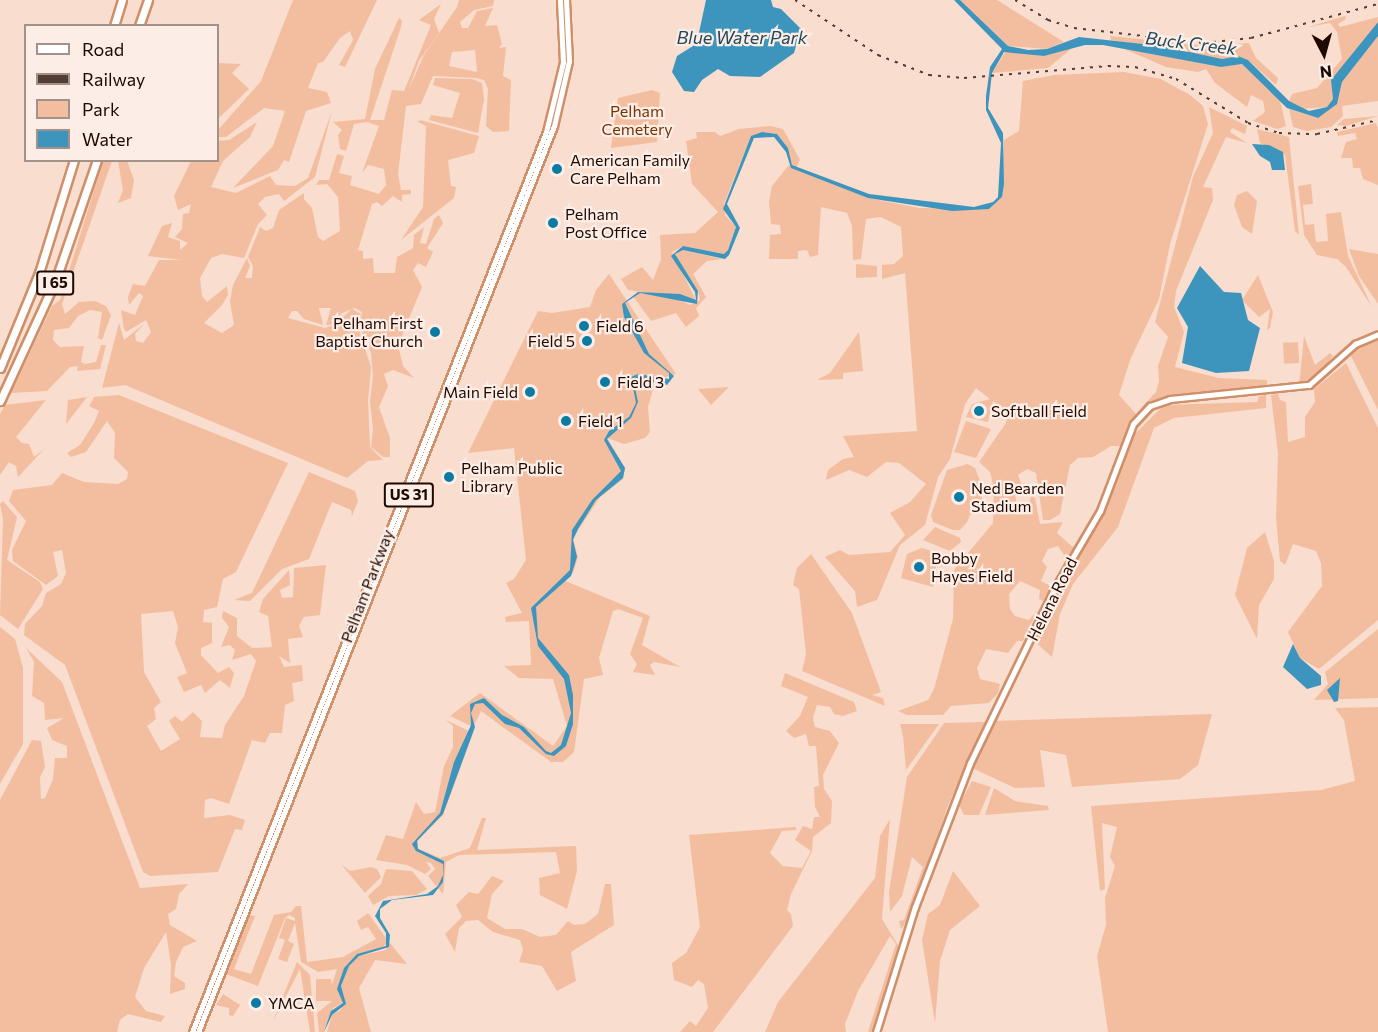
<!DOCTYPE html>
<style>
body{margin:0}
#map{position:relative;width:1378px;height:1032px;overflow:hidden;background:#f9ddce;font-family:Commissioner,sans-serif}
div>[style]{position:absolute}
.green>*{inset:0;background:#f3bea0;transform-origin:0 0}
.water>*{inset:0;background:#3d95be}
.roads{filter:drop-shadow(2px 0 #cf8f69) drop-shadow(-2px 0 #cf8f69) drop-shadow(0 2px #cf8f69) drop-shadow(0 -2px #cf8f69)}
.major>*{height:5px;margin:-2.5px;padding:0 2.5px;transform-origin:2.5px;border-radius:2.5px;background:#fff}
.highway>*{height:7px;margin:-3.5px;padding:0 3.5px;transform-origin:3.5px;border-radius:3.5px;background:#fff}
.rail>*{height:1.5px;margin-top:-0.75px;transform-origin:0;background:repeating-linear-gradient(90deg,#543d33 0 3px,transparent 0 9px)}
.dots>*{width:16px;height:16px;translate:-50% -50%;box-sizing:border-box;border:3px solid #fceee6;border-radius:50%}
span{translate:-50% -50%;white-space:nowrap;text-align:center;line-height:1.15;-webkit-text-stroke:4.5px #fceee6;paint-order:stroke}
.shield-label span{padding:2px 4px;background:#fceee6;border:2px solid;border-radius:4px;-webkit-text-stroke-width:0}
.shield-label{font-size:15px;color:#1e0800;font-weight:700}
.park-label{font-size:16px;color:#743400}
.poi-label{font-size:16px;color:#1e0800}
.left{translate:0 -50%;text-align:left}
.right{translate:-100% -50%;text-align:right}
.street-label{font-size:16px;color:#1e0800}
.water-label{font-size:18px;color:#22485a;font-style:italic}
.legend{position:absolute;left:24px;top:24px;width:195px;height:138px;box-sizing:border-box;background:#fceee6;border:2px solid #a3928a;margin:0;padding:8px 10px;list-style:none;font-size:18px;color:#1e0800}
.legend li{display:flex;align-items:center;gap:12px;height:30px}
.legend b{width:30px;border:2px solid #a3928a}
.north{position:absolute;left:1294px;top:24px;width:60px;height:60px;-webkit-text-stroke:4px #fceee6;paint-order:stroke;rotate:174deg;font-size:16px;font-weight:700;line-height:24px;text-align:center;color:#1e0800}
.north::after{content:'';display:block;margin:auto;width:21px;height:27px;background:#1e0800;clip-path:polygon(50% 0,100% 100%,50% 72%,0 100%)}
</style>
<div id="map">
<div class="green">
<i style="clip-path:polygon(293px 0,377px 0,345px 67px,339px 65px,353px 40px,350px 31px,340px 38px,323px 62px,318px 63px,308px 88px,327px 92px,331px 103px,306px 111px,289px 162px,284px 160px,278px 170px,233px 188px,273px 146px,285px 111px,264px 108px,226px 137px,218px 137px,218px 130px,261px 81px)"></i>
<i style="clip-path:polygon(evenodd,459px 0,494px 0,493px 6px,474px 10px,460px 22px,462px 28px,468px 28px,477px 11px,493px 8px,485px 26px,497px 25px,502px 44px,499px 48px,506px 47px,503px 76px,511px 80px,509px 131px,493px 132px,486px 126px,488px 89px,484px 80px,476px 78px,433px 76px,421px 104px,406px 106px,398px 174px,401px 190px,411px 190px,411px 194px,402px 195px,402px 202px,393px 196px,382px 206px,377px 202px,372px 204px,358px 250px,363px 251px,363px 259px,373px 258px,374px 273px,395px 273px,397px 257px,413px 248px,414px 235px,424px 227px,420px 243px,426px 244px,434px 219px,439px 215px,443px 223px,427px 248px,433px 252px,426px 267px,418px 263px,413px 270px,422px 287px,398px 345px,403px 366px,414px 378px,393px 370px,384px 374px,388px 386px,379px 407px,390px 438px,390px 457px,383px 457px,371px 447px,373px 429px,370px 402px,373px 376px,371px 353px,360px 327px,362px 312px,355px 308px,342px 313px,330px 325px,326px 325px,331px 308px,319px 308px,323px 325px,304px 319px,297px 311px,292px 311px,288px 318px,325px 328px,334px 325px,352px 309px,361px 314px,358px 327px,371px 367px,368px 401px,370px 447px,383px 460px,368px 461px,347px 478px,125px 385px,102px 388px,119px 323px,124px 340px,145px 323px,135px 334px,136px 341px,143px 343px,151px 332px,146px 320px,126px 332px,124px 329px,121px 310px,135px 315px,143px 296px,139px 293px,129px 305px,128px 297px,133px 284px,145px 286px,159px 260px,181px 260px,148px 256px,162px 226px,172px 223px,168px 237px,180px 241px,180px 250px,188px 243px,175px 237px,182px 229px,183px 214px,189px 213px,191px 204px,178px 210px,174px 196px,191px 161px,218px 160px,218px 141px,229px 140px,257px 122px,250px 137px,223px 161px,211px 187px,236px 193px,270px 176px,276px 185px,295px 186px,308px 178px,332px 111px,315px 177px,284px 201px,279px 194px,265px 197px,258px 204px,267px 215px,258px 224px,244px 258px,222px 254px,211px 258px,200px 278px,202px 296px,207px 302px,227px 286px,228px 295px,222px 305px,204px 323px,222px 333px,234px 325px,230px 302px,233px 285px,247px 258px,250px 266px,245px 278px,252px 278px,253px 266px,248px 257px,260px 227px,266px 231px,273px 228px,279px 210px,304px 193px,304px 199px,312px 208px,318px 237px,323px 241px,340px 231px,338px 197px,327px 184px,316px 185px,319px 180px,329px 180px,337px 154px,344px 156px,339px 173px,352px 176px,350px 185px,379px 194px,386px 185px,384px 169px,368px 165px,362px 173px,379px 126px,367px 122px,354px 124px,346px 151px,340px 149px,338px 135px,342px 130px,333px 122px,365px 119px,375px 69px,399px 18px,402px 20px,401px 27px,370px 120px,384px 120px,392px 90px,404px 91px,431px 25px,419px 20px,441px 4px,434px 19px,439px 33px,419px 61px,408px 91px,424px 55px,457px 7px,459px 0,475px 50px,477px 72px,449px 66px,452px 52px,475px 50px)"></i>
<i style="clip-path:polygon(960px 0,997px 0,1064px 42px,1047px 49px,1008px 46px)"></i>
<i style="clip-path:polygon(1345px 16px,1346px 19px,1338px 24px,1340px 27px,1378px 17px,1378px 22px,1332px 80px,1333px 99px,1327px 107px,1301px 109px,1289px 101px,1292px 94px,1317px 88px,1342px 59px,1337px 32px,1330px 23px,1308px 27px)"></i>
<i style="clip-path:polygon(1110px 36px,1205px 46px,1249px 43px,1256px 58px,1278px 78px,1276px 85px,1248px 60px,1238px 56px,1222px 59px,1111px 40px)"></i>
<i style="clip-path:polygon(1378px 36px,1378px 101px,1342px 106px,1343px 116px,1331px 127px,1307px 131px,1293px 127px,1289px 109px,1318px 118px,1339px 96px,1342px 82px)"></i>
<i style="clip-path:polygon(1072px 48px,1048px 68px,992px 73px,1006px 51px,1044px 56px)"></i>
<i style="clip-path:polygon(1122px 48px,1221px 67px,1242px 64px,1280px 100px,1286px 126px,1277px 129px,1253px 121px,1265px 112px,1263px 101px,1251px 95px,1247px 107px,1215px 83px,1206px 69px,1198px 72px,1166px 67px)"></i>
<i style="clip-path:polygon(218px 63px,241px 64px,232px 73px,249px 89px,218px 119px)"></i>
<i style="clip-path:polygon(1124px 72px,1161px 79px,1190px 95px,1203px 106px,1208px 124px,1170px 244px,1159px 299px,1130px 360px,1119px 395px,1136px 414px,1121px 446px,1111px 446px,1093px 457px,1078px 458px,1070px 465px,1060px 514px,1050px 520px,1043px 520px,1036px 473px,1027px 469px,1018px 475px,1023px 489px,1015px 495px,1018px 507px,1029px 504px,1031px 496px,1035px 498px,1040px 524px,1063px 522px,1057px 533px,1074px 548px,1066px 558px,1058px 546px,1048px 549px,1042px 561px,1047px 567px,1041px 581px,1051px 586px,1043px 601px,1039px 599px,1040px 590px,1020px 581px,1009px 594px,1010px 609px,1015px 616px,1029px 620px,1037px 611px,1023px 641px,1017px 641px,1008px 653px,986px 649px,977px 668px,980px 679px,1000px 684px,998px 693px,989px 703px,951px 706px,943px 715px,907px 715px,898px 711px,928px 700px,934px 689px,953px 619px,954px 570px,993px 523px,994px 489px,990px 472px,979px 462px,1006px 423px,1008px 412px,993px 401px,988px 422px,966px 417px,972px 404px,990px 399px,976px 388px,965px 404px,950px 459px,938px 477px,925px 525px,900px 545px,877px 600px,857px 607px,855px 591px,825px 557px,840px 550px,849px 555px,890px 552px,905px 535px,890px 513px,910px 502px,926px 484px,899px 463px,886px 462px,867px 477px,849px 470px,826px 480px,828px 470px,843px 459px,854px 457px,843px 436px,917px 431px,905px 273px,882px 279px,882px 265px,894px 264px,903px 256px,901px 227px,881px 217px,866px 219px,861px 259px,853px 260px,852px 226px,847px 213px,821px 207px,818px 255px,810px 257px,807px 250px,798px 251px,798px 259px,769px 259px,770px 235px,781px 234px,780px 225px,771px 224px,769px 202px,772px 186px,789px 165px,868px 198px,919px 208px,989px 209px,1002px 197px,1004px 140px,1019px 131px,1023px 81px,1054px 75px)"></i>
<i style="clip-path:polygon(435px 78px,472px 79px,482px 83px,484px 99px,478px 133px,429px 120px,431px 115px,452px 118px,460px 93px,433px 85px)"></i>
<i style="clip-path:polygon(652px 90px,660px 93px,657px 142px,611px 148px,618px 98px)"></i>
<i style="clip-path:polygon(1209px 107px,1247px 126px,1245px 134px,1232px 128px,1230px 132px,1247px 143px,1226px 137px,1203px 187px,1212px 188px,1213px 200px,1176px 291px,1174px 307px,1184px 332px,1175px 367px,1219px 378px,1267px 380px,1267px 387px,1178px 396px,1142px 407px,1156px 392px,1159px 381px,1158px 366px,1168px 337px,1155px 322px,1193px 177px,1213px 133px)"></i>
<i style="clip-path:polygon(1378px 116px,1346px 126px,1337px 125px,1344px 119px)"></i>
<i style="clip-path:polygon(420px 120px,479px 136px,474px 153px,448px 160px,451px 186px,456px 187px,454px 198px,401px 240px,423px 207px,426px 126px,418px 122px)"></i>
<i style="clip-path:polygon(1376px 123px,1378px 129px,1378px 185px,1363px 179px,1360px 168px,1353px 168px,1352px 158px,1341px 158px,1346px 142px,1357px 139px,1355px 133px,1338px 136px,1337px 132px)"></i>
<i style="clip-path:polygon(770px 126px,783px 129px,800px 160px,796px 168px,792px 165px,788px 148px,777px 134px,762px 132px,749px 141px,724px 204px,725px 215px,736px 227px,728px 250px,724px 254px,683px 246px,672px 252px,696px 300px,628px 290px,621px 279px,642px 267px,653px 280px,661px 259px,660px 235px,695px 233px,718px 212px,692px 184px,686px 141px,697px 138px,696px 132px,715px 132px,720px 136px,739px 129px)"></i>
<i style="clip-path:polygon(1257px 129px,1289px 137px,1299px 235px,1295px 231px,1285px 155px,1260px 143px)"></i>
<i style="clip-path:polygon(103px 161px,112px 161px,62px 304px,65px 314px,79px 302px,95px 301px,106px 306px,111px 315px,102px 340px,98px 338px,102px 312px,90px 310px,78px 316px,69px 328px,54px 330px,53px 340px,60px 347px,84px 346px,81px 362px,85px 364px,96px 362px,101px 345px,106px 345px,100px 369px,77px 371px,78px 366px,70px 367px,47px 391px,11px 393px,52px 306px,60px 300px)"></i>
<i style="clip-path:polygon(118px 161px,127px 161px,134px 180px,131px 198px,118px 203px,123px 190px)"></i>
<i style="clip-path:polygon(1311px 184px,1313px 204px,1303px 205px,1305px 225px,1314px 224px,1316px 242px,1328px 241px,1326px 214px,1341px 212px,1348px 256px,1372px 307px,1346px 267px,1337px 259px,1317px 255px,1304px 235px,1298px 186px)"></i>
<i style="clip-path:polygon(1247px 191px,1257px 201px,1252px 234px,1242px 227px,1234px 205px,1237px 195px)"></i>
<i style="clip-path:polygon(1349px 249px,1378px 254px,1378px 304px,1359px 276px)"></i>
<i style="clip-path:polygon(683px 250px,722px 259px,707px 261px,693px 274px,706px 297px,696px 308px,699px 316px,686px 327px,676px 313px,651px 321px,633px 296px,640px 293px,676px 298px,690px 305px,700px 300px,698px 291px,676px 258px,676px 252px)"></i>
<i style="clip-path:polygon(856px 264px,877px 266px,877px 277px,856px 278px)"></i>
<i style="clip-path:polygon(609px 274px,676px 374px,652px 381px,655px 383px,648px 407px,650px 432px,645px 438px,624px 444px,607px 438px,625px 468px,623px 479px,600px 497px,573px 538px,578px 557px,573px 573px,563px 580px,650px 616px,642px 645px,680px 667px,654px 662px,650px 665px,655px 675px,633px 672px,637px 664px,630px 654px,643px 618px,618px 609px,613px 611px,599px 658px,603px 675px,584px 679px,574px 752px,563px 762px,551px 762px,481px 711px,473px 727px,450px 716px,480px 693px,553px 746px,567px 726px,553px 679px,519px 678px,504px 666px,531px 665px,529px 621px,506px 622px,505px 617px,522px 613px,506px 583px,514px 579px,526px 560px,514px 448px,468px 453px,538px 311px,552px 313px,590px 307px,596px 290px)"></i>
<i style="clip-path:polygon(1258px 275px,1273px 312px,1270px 328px,1267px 330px,1270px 309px,1259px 317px,1242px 300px)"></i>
<i style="clip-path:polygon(859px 332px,863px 371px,843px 373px,843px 379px,817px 380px,830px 373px)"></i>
<i style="clip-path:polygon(1304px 336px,1315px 365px,1330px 353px,1333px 356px,1314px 380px,1299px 386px)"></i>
<i style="clip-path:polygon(1378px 337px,1378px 410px,1350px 354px,1368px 339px)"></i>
<i style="left:1298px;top:342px;width:21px;height:15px;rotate:87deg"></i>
<i style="clip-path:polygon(1346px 363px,1378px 428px,1378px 620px,1319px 669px,1300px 658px,1288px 632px,1322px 586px,1321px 563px,1316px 551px,1293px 544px,1285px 565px,1280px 561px,1276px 518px,1278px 454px,1271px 395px,1278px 394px,1280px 400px,1286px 402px,1288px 442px,1305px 437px,1305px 417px,1315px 402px,1314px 389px)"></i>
<i style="clip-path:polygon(729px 387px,711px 405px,698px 389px)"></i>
<i style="clip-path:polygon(119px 395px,288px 463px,236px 572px,223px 579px,217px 607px,204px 610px,203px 622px,212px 623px,212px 643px,201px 648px,201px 655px,218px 673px,229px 667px,234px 673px,230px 688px,220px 680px,205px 693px,201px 685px,184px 692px,177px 677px,187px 673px,175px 643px,178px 627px,173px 611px,141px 614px,144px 672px,161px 702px,154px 708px,156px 719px,147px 726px,161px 751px,180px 739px,169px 721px,175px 716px,182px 722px,193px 712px,202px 721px,200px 737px,222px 738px,225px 725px,244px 696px,256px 661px,251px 654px,232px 660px,235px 650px,230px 645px,221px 647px,229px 627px,222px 618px,223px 611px,237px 618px,237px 636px,252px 648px,272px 647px,268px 616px,259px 612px,263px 599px,289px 570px,290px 585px,280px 590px,282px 598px,293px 597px,294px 568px,326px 565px,320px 615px,304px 617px,299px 626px,303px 637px,288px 639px,290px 663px,279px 656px,284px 667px,302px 665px,303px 681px,292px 683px,294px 701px,285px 705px,282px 733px,270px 733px,265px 743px,252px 740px,229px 804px,211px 798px,205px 800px,204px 818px,230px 815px,245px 820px,242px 830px,235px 829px,218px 872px,150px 876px,143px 872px,65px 665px,24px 635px,25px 624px,42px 606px,46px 593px,61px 584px,66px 573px,62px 550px,53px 552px,58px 576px,46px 585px,13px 561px,12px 550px,26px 521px,9px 501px,13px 490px,52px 485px,62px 473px,84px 482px,118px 484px,127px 479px,128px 472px,114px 458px,115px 433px,107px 421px,86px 452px,71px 457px,67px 453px,80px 445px,94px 423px,99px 411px,89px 406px,94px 397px)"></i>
<i style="clip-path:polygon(1266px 395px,1266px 408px,1174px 418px,1154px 428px,1118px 527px,1073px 584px,1060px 614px,1052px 657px,1034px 641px,1067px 574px,1105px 512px,1134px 435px,1164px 405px,1257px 402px,1259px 396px)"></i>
<i style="clip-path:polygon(87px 397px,66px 424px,68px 400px)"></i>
<i style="clip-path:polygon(46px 400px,16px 437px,22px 443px,29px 444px,34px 457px,45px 448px,18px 477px,16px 466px,9px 462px,0 475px,0 414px,5px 405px)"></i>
<i style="clip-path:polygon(966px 421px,991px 429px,976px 458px,954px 452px)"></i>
<i style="clip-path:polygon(968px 464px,975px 468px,982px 486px,982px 499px,974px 506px,967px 522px,960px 530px,953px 530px,933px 522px,931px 515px,947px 470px)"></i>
<i style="clip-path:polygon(309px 472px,355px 491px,358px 501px,352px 516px,351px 510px,332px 502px,309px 559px,282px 569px,250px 601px,234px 600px,252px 593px)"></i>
<i style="clip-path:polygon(3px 501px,17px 517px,7px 560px,40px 582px,43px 589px,18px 629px,0 615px,3px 519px,0 504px)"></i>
<i style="clip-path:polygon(935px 527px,960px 538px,961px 542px,950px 551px,923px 540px)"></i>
<i style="clip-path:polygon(1265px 532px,1274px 561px,1274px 579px,1259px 605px,1257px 639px,1235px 595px,1247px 548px)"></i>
<i style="clip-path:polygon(922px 548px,938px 553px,933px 587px,901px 578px,907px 554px)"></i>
<i style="clip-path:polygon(811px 554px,852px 613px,881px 692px,872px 695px,883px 698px,885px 706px,802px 671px,806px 654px,799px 589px,793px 585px,797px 568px)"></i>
<i style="clip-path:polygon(0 627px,15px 639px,23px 668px,23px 744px,0 784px)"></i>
<i style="clip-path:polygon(1378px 629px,1378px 698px,1314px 700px,1328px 684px,1325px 672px)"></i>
<i style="clip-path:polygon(26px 648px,62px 682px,140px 888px,188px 884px,179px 894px,176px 909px,168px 914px,170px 925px,197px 941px,183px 947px,176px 962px,174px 976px,185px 983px,185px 989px,170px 994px,171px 965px,166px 932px,144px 968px,135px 997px,146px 1011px,165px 1016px,161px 1022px,128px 1014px,120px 1020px,117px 1032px,0 1032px,0 800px,32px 740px,41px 741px,45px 767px,40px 777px,41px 799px,45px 798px,53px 779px,55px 758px,67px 758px,67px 746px,52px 740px,47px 728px,64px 718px,45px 720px,44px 703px,32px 696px,34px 662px)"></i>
<i style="clip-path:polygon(785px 673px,854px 702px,857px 711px,843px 716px,834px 714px,830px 707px,817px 705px,813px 718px,815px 727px,830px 731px,839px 743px,823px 775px,824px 789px,832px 801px,831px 823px,813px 837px,812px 851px,791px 894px,787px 910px,791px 914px,793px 926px,713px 1032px,680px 1032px,690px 1021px,696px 1026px,708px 1008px,704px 984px,698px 980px,692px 987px,674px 980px,672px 963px,686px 953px,700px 927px,689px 835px,796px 827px,796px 830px,782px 831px,770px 853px,783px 866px,802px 868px,811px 851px,795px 840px,803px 826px,812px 829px,814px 817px,820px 817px,815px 807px,814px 787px,819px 786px,816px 746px,809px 746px,806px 734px,794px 738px,786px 731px,800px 716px,808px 697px,781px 686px)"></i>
<i style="clip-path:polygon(1378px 707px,1378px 1032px,1108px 1032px,1097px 956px,1106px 925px,1105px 898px,1115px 866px,1110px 857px,1117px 827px,1102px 823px,1105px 889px,1100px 891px,1091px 806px,1321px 790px,1355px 781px,1344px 720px,1335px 708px)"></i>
<i style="clip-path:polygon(1212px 714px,1198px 765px,1180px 779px,1072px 787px,1066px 755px,1040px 750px,1045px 787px,1015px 788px,972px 768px,994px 721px)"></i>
<i style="clip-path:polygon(446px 720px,473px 733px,443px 815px,418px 840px,417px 848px,440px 858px,470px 848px,482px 818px,486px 818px,477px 850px,576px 846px,577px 871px,567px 909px,540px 895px,539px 878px,560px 873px,556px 852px,459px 855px,446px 862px,443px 894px,428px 876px,435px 869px,431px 863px,426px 862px,431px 869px,425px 874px,407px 865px,376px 860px,386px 835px,403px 839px,416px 802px,424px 814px,435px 812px,444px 766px,453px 747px,453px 726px)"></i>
<i style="clip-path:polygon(985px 722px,948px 806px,909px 919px,901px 929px,899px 921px,904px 920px,923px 867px,912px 857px,902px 896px,890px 912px,889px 892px,907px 777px,944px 723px)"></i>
<i style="clip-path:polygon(900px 724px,939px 724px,906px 770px,903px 736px)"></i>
<i style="clip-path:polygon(972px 781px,991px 787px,979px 815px,964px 815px,959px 805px)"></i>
<i style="clip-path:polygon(994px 788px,1015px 801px,1048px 806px,1049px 810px,985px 815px)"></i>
<i style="clip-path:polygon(890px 819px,882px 919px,899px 947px,872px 1032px,868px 1032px,896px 944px,890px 936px,858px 991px,845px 1024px,846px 1032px,765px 1032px,778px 1002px,875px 878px,880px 836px)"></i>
<i style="clip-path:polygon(341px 864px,350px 871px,371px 867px,377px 869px,381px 877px,365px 893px)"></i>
<i style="clip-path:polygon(386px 869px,412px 871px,427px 889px,416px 895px,389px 896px,373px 905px,368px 896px,381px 884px)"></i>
<i style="clip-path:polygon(953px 871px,980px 906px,950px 930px,940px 961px,935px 1023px,922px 940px,928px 914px,940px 905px)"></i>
<i style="clip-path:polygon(492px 876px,504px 881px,492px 894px,487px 918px,505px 929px,522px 929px,540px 937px,556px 935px,568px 921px,574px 925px,585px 924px,598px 914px,605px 884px,611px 884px,614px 925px,571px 952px,576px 981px,557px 991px,542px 966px,519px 962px,523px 950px,520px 940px,493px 932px,478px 920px,466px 921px,459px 928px,455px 952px,445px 934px,462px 917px,456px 905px,469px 892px,478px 894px)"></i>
<i style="clip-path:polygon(296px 906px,301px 906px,307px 962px,343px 957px,376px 939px,368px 927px,361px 930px,357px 921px,368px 913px,388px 941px,383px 948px,357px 954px,344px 968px,339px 993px,343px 1003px,333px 1008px,324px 1032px,319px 1032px,317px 1013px,332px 1001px,316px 1001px,316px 979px,331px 979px,332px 985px,337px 969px,318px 972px,301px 962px,295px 923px,288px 941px,294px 944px,287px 962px,278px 959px,285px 940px,279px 938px,286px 918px,295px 921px,295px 918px,289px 915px,285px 918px,258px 986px,226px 974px,248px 915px,255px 916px,234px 969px,251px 974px,274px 915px,291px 912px)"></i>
<i style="clip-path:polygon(390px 943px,407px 964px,375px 960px,359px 988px,371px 1032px,327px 1032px,332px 1015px,341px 1010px,344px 998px,341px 986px,349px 966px,359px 956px,386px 950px)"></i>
<i style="clip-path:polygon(297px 962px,310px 975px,315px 1032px,310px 1032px,300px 969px,273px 1021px)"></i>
<i style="clip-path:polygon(223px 994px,240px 1005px,233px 1016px,229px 1015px,229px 1008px,216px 1005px)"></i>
</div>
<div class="water">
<i style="clip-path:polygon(706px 0,771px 0,773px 7px,781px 9px,801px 29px,794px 53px,760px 77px,730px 76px,718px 69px,702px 80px,694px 92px,684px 91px,672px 72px,677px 56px,693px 46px,698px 37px)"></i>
<i style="clip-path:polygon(954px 0,960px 0,1008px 46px,1028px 50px,1047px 49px,1079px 37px,1161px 46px,1222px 59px,1238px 56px,1248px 60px,1289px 101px,1309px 111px,1327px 107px,1333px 99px,1331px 80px,1378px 22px,1378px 36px,1342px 82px,1337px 104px,1318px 118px,1287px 108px,1242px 64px,1221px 67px,1103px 45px,1085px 45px,1044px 56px,1004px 52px,992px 73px,988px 108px,1003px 133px,1004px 184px,1002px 197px,989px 209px,952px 211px,868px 198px,791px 168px,786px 152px,774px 137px,754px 138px,727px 204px,740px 228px,729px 255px,725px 259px,683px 250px,675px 254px,698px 291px,697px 304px,640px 293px,625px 303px,649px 354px,674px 376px,667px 385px,633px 378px,638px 402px,631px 418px,607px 439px,625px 468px,623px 478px,596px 500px,578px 529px,573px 540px,577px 557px,571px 576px,536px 607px,538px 638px,569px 675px,573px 695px,573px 724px,566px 746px,554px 756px,546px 754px,519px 728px,505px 724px,483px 703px,475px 704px,471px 713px,475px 727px,443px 814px,417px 841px,418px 849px,444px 861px,443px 882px,433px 895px,392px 900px,380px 909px,380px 918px,390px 935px,389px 947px,359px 956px,349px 966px,341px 986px,346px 1004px,332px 1015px,324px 1032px,331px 1011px,343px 1003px,337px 989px,344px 968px,357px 954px,386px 946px,386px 933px,375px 916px,383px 901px,427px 894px,438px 886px,443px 875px,443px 864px,416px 851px,412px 844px,440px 813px,454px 762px,471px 725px,470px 704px,484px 698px,502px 715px,524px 727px,546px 751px,551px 753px,561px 745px,571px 713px,564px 679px,538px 646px,531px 608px,570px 570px,572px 530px,592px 500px,621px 471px,604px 440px,609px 431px,629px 417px,636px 403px,631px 377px,638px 374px,669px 379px,669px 373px,644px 353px,624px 317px,622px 304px,638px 292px,680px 294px,696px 300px,695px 292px,671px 256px,683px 246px,724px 254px,728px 250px,736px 227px,723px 209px,751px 136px,762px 132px,777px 134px,788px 148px,792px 165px,869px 194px,974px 207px,993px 202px,998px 197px,1001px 143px,986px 110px,986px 96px,990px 67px,1002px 49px)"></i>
<i style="clip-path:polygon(1252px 144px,1269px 145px,1283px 152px,1285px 170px,1272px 170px,1270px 162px,1260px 156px)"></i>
<i style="clip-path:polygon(1200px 266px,1224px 292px,1241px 293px,1248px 320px,1260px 328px,1249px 371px,1216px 373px,1182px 363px,1188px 327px,1177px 308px)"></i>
<i style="clip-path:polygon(1293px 644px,1300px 658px,1321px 676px,1321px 685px,1307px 689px,1283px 667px)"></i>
<i style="clip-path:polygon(1340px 678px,1338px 701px,1334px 702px,1327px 690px)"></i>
</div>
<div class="roads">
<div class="major">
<i style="left:192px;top:1032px;width:967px;rotate:-68.53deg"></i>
<i style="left:546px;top:132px;width:72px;rotate:-76.3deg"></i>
<i style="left:563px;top:62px;width:62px;rotate:-92.8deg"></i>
<i style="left:198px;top:1032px;width:973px;rotate:-68.55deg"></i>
<i style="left:554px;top:126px;width:67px;rotate:-77deg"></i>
<i style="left:569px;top:61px;width:61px;rotate:-92.8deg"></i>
<i style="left:876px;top:1032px;width:131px;rotate:-72.7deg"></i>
<i style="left:915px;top:907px;width:154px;rotate:-69.1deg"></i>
<i style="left:970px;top:763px;width:191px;rotate:-64.2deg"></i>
<i style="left:1053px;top:591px;width:93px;rotate:-59.6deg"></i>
<i style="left:1100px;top:511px;width:93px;rotate:-69.2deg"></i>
<i style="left:1133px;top:424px;width:25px;rotate:-47deg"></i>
<i style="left:1150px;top:406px;width:21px;rotate:-19deg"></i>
<i style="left:1170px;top:399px;width:140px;rotate:-5.8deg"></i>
<i style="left:1309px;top:385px;width:62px;rotate:-41.7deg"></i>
<i style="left:1355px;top:344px;width:25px;rotate:-23deg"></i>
</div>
<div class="highway">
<i style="left:114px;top:26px;width:27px;rotate:-73deg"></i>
<i style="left:139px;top:26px;width:28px;rotate:-71deg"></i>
<i style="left:0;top:368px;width:103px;rotate:-67.7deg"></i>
<i style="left:39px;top:273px;width:118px;rotate:-72.8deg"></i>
<i style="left:0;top:401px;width:134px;rotate:-65.3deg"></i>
<i style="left:56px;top:279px;width:126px;rotate:-71deg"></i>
</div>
</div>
<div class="rail">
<i style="left:795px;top:0;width:100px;rotate:33.5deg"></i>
<i style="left:878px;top:55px;width:55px;rotate:21.4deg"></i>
<i style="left:929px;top:75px;width:35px;rotate:5deg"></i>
<i style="left:964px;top:78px;width:144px;rotate:-4.8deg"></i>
<i style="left:1108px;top:66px;width:27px;rotate:2deg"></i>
<i style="left:1135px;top:67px;width:43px;rotate:16.3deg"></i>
<i style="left:1176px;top:79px;width:84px;rotate:31.4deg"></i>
<i style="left:1248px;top:123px;width:33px;rotate:18deg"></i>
<i style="left:1279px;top:133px;width:38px;rotate:2deg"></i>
<i style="left:1317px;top:134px;width:63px;rotate:-12.9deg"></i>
<i style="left:1015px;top:0;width:39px;rotate:31deg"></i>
<i style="left:1048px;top:20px;width:27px;rotate:17deg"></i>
<i style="left:1074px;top:28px;width:131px;rotate:6.6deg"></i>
<i style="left:1204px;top:43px;width:47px;rotate:-6.1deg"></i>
<i style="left:1251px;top:38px;width:131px;rotate:-15deg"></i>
</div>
<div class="dots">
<i style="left:557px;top:169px;background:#0c7ba4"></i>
<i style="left:553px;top:223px;background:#0c7ba4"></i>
<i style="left:584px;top:326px;background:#0c7ba4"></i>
<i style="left:435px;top:332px;background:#0c7ba4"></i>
<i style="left:587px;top:341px;background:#0c7ba4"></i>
<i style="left:605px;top:382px;background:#0c7ba4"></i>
<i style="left:530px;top:392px;background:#0c7ba4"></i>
<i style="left:979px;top:411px;background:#0c7ba4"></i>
<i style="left:566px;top:421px;background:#0c7ba4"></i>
<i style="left:449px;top:477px;background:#0c7ba4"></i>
<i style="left:959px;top:497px;background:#0c7ba4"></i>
<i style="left:919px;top:567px;background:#0c7ba4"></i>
<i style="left:256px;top:1003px;background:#0c7ba4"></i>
</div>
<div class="shield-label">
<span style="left:55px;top:283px">I 65</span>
<span style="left:409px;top:495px">US 31</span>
</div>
<div class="park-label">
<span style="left:637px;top:120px">Pelham<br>Cemetery</span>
</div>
<div class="poi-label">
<span class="left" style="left:570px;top:169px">American Family<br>Care Pelham</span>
<span class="left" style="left:565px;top:223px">Pelham<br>Post Office</span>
<span class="right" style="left:423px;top:332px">Pelham First<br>Baptist Church</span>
<span class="left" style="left:596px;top:326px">Field 6</span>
<span class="right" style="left:575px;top:341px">Field 5</span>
<span class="left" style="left:617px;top:382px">Field 3</span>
<span class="right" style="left:518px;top:392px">Main Field</span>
<span class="left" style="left:991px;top:411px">Softball Field</span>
<span class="left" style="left:578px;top:421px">Field 1</span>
<span class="left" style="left:461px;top:477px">Pelham Public<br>Library</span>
<span class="left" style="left:971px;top:497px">Ned Bearden<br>Stadium</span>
<span class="left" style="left:931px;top:567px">Bobby<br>Hayes Field</span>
<span class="left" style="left:268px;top:1003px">YMCA</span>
</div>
<div class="street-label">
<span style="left:367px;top:586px;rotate:-69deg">Pelham Parkway</span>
<span style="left:1052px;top:599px;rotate:-63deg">Helena Road</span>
</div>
<div class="water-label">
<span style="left:742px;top:37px">Blue Water Park</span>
<span style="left:1191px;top:43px;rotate:7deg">Buck Creek</span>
</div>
<ul class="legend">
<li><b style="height:8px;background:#fff"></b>Road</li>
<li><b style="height:8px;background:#543d33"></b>Railway</li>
<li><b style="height:16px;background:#f3bea0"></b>Park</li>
<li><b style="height:16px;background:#3d95be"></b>Water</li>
</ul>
<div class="north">N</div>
</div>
